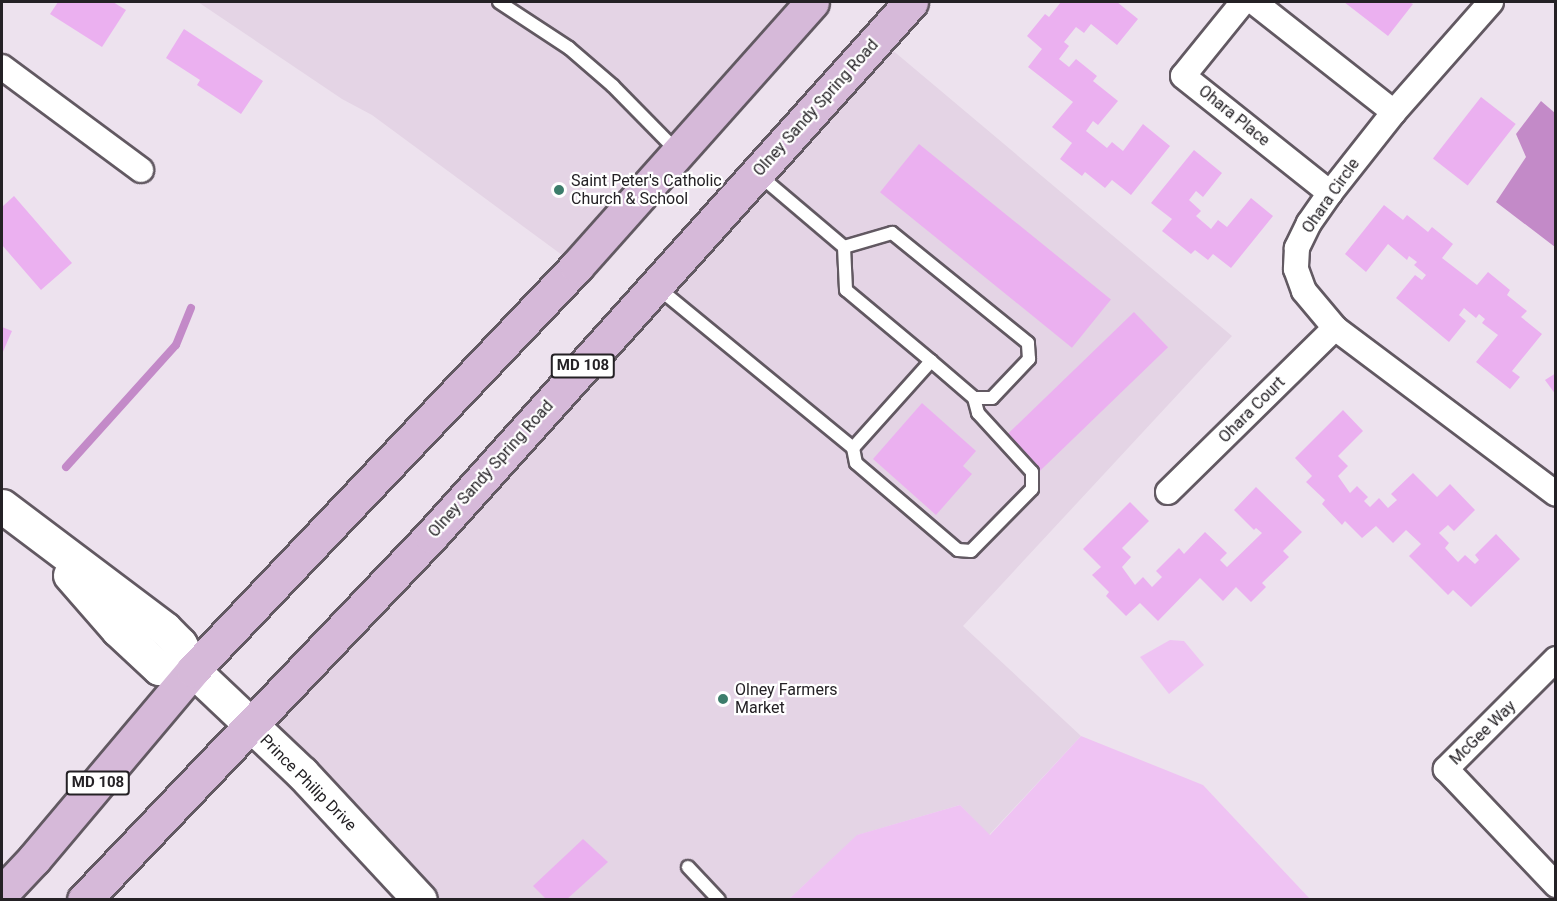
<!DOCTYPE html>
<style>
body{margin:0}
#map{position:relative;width:1557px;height:901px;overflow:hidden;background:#ede2ee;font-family:Roboto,sans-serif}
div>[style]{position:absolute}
.built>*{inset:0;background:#e4d4e5}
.green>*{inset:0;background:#efc3f3}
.water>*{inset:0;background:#c38ac8}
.stream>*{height:8px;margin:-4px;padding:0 4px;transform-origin:4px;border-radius:4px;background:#c38ac8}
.building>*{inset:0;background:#ebb0f0;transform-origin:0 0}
.roads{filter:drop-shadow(2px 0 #625962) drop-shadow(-2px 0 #625962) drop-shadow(0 2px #625962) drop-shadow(0 -2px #625962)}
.lane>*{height:12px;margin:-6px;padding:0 6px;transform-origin:6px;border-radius:6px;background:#fff}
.street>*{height:24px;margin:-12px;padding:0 12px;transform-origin:12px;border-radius:12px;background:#fff}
.secondary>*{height:33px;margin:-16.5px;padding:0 16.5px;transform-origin:16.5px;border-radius:16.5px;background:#fff}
.primary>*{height:33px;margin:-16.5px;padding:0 16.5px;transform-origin:16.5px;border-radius:16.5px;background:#d6b9d9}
.dots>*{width:16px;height:16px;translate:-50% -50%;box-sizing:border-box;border:3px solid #fff;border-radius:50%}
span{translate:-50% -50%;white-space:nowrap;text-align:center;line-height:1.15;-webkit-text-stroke:4.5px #fff;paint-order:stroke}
.shield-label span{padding:2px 4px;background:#fff;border:2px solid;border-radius:4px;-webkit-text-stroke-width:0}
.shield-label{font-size:15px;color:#242125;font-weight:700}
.street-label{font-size:16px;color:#242125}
.poi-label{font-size:16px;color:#242125}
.left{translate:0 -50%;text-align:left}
.frame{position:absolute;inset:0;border:3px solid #242125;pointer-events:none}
</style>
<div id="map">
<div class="built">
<i style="clip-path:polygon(198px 2px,811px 2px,577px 266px,372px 115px,342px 99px)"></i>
<i style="clip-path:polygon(878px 38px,1232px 336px,963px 626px,1081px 736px,989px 835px,960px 805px,858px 835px,789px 899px,419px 899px,250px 725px)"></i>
</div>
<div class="green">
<i style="clip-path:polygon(1170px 640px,1184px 641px,1204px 665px,1169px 694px,1140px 657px)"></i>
<i style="clip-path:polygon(1081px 736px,1203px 785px,1310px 899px,789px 899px,857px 835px,960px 805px,990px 835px)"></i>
</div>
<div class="water">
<i style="clip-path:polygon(1541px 101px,1555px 113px,1555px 247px,1496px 202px,1526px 157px,1516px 134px)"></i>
</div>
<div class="stream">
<i style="left:66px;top:467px;width:164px;rotate:-48deg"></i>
<i style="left:176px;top:345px;width:40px;rotate:-68deg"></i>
</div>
<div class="building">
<i style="clip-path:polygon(58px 2px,113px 2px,126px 10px,102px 47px,50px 14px)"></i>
<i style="clip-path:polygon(1061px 2px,1117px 2px,1138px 19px,1117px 45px,1091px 24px,1084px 33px,1076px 27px,1064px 42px,1069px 46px,1059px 59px,1069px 67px,1076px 59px,1097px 76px,1093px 81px,1118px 101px,1098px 125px,1093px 121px,1086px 131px,1107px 148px,1112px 142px,1123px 151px,1143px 124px,1170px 146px,1131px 195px,1112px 180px,1105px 188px,1085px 172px,1082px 176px,1060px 159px,1072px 143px,1052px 127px,1073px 102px,1028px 67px,1042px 49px,1027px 36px,1045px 14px,1049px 17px)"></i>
<i style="clip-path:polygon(1344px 2px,1409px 2px,1413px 4px,1388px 36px)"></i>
<i style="clip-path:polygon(184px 29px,263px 81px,241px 114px,197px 85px,200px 80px,166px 58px)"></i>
<i style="left:1481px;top:97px;width:44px;height:78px;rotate:38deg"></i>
<i style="left:919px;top:144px;width:247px;height:62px;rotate:39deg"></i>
<i style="clip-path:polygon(1194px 150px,1222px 173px,1203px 197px,1196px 191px,1189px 200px,1201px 211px,1196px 216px,1211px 229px,1218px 220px,1227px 227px,1251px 198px,1273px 216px,1231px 268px,1213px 254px,1208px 260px,1195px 250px,1191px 254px,1162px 231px,1172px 219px,1151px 203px)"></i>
<i style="clip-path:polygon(14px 196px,72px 263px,41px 290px,2px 245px,2px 207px)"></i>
<i style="clip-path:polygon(1384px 205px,1403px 220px,1407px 215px,1428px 232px,1432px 227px,1453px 244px,1442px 258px,1477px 285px,1488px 272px,1510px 290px,1507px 295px,1527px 311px,1521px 317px,1542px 334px,1512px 371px,1520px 377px,1510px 389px,1476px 362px,1498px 335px,1482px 323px,1485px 319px,1479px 314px,1476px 318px,1464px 308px,1459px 315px,1466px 321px,1449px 342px,1396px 298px,1415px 275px,1422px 280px,1426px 275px,1414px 265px,1417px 262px,1409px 256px,1407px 260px,1388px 244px,1366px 272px,1345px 254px)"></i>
<i style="left:1134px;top:312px;width:49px;height:180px;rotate:46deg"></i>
<i style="clip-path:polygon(2px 327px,12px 331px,2px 354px)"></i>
<i style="clip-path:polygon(1556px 373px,1556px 395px,1545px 380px)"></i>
<i style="clip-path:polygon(922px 403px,976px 451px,963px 466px,972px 474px,936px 515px,873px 459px)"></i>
<i style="clip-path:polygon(1343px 410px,1363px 431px,1338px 456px,1348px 466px,1338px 476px,1350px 493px,1357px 486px,1368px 497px,1364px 501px,1370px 507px,1379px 498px,1388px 508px,1397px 500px,1391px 494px,1413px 473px,1437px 497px,1450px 484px,1475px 510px,1454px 531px,1448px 525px,1439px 533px,1449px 543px,1445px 548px,1458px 562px,1465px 555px,1475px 564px,1479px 560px,1475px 555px,1496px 534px,1520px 559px,1471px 607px,1453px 590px,1448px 595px,1409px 556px,1421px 544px,1406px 530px,1393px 543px,1376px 526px,1362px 538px,1345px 521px,1342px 525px,1322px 504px,1325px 500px,1306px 482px,1312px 476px,1295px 458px)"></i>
<i style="clip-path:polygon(1256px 487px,1302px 532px,1283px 551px,1289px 557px,1262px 583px,1266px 587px,1251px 602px,1236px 587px,1223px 601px,1200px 578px,1158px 621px,1140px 603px,1126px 616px,1106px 596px,1109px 592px,1092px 575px,1101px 567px,1083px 549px,1130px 502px,1149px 521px,1122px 548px,1131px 557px,1122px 567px,1135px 585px,1143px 577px,1152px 587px,1162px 577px,1156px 571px,1179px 548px,1184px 554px,1205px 532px,1227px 553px,1220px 560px,1227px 567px,1262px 533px,1256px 528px,1254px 530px,1234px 510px)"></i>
<i style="clip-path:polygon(583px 839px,608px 862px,566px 900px,547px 900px,533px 886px)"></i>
</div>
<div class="roads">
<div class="lane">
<i style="left:499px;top:2px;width:84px;rotate:33.3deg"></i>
<i style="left:569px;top:48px;width:58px;rotate:40.8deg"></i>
<i style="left:613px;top:86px;width:90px;rotate:45.5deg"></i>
<i style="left:844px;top:247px;width:43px;rotate:87.3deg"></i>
<i style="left:846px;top:290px;width:111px;rotate:39.9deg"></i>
<i style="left:657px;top:287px;width:254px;rotate:39.4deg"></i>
<i style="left:853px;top:448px;width:117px;rotate:-48.1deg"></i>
<i style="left:931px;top:361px;width:57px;rotate:40.7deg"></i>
<i style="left:974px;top:398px;width:18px"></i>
<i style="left:992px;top:398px;width:54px;rotate:-46.5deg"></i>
<i style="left:1029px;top:359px;width:16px;rotate:-94deg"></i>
<i style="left:1028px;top:343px;width:175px;rotate:-141deg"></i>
<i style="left:892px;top:233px;width:50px;rotate:163.7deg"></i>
<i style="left:844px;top:247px;width:113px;rotate:-139.7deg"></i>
<i style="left:853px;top:448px;width:15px;rotate:79deg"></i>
<i style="left:856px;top:463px;width:134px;rotate:40.5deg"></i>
<i style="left:958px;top:550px;width:13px;rotate:4deg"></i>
<i style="left:971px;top:551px;width:87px;rotate:-45.5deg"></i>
<i style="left:1032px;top:489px;width:17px;rotate:-90deg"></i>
<i style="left:1032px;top:472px;width:80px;rotate:-132.5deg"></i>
<i style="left:978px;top:413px;width:16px;rotate:-105deg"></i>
<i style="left:688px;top:867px;width:45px;rotate:46.8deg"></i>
</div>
<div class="street">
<i style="left:1243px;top:2px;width:95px;rotate:129deg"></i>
<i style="left:1183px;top:76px;width:188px;rotate:38.5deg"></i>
<i style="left:1254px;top:2px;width:178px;rotate:38.2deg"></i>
<i style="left:1491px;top:2px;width:147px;rotate:131.4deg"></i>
<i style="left:1394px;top:112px;width:103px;rotate:128.3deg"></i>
<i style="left:1330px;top:193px;width:37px;rotate:125deg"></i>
<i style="left:1309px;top:223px;width:28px;rotate:116deg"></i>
<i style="left:1297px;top:248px;width:21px;rotate:93deg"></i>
<i style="left:1296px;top:269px;width:23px;rotate:70deg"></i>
<i style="left:1304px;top:291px;width:48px;rotate:50deg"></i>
<i style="left:1335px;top:328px;width:276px;rotate:36.9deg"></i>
<i style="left:2px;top:67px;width:173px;rotate:36.5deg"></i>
<i style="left:1168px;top:492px;width:234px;rotate:-44.5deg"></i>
<i style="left:1556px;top:659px;width:156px;rotate:135deg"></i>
<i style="left:1446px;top:769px;width:160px;rotate:46.5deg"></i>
</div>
<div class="secondary">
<i style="left:2px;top:506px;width:204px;rotate:37deg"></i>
<i style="left:165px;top:629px;width:21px;rotate:45deg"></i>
<i style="left:180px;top:644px;width:29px;rotate:63deg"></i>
<i style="left:193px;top:670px;width:150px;rotate:43.4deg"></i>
<i style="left:302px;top:773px;width:173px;rotate:47.1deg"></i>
<i style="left:70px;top:575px;width:73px;rotate:48.9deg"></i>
<i style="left:118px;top:630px;width:56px;rotate:42.8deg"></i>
<i style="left:159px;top:668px;width:34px;rotate:3deg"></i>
</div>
<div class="primary">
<i style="left:2px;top:893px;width:47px;rotate:-46.7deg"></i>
<i style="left:34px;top:859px;width:247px;rotate:-49.9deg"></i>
<i style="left:193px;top:670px;width:557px;rotate:-46.45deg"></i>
<i style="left:577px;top:266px;width:353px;rotate:-48.3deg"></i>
<i style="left:84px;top:900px;width:503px;rotate:-46.37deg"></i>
<i style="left:431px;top:536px;width:718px;rotate:-48.05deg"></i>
</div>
</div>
<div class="dots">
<i style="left:559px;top:190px;background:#3c7c6b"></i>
<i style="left:723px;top:699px;background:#3c7c6b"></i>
</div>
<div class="shield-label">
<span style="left:583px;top:366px">MD 108</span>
<span style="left:98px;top:783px">MD 108</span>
</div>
<div class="street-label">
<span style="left:816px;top:108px;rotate:-48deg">Olney Sandy Spring Road</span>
<span style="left:1234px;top:116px;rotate:39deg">Ohara Place</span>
<span style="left:1331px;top:196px;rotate:-55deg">Ohara Circle</span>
<span style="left:1252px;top:410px;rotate:-45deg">Ohara Court</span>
<span style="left:491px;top:469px;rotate:-48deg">Olney Sandy Spring Road</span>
<span style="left:1483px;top:733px;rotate:-44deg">McGee Way</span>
<span style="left:308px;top:783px;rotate:45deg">Prince Philip Drive</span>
</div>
<div class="poi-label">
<span class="left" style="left:571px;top:190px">Saint Peter's Catholic<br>Church &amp; School</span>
<span class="left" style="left:735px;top:699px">Olney Farmers<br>Market</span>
</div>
<div class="frame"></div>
</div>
